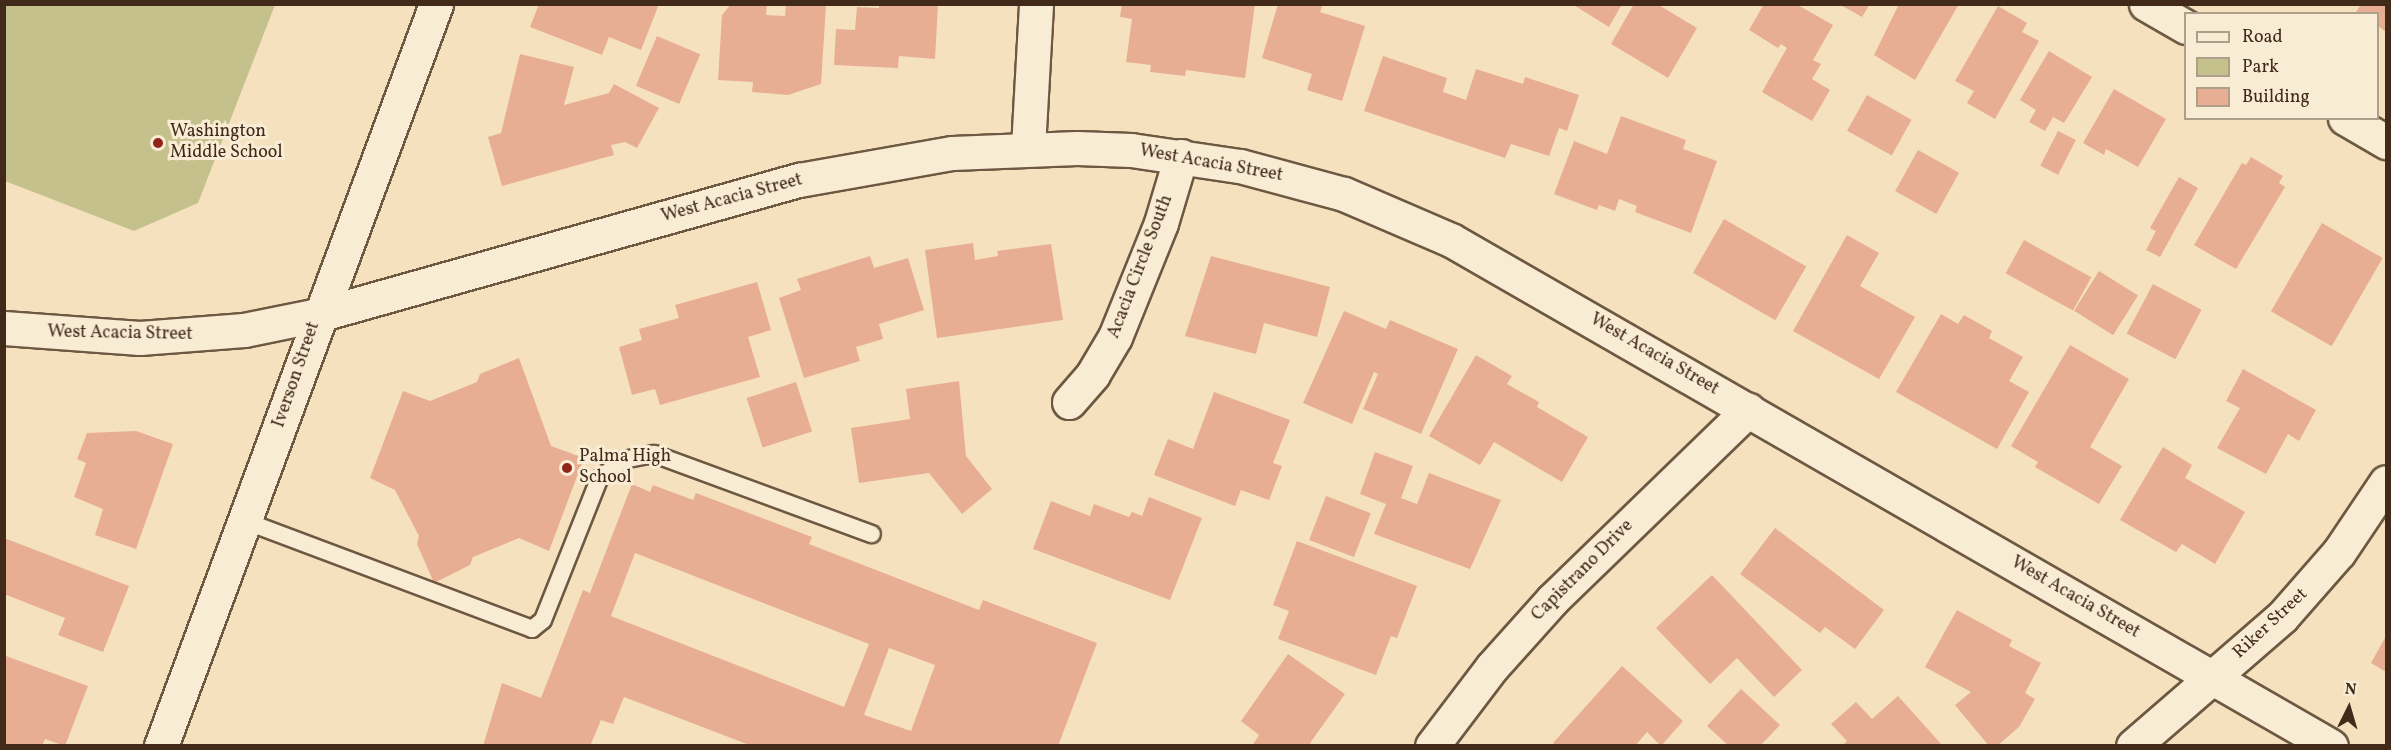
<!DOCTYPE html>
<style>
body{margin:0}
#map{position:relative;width:2391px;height:750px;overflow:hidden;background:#f6e1bf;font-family:Vollkorn,serif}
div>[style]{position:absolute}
.green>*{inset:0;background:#c4c18d}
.building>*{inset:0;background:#e7ae93;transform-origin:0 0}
.roads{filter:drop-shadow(2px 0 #6e5842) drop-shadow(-2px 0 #6e5842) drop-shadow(0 2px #6e5842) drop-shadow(0 -2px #6e5842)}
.service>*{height:16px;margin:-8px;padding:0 8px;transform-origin:8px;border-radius:8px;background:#f9ecd5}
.minor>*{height:33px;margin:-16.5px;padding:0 16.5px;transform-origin:16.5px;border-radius:16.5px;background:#f9ecd5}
.tertiary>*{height:33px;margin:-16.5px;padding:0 16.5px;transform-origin:16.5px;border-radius:16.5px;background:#f9ecd5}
.dots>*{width:16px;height:16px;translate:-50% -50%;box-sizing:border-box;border:3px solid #f9ecd5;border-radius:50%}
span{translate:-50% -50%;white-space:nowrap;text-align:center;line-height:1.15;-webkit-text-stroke:6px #f9ecd5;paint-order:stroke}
.poi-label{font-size:18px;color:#412a19}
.left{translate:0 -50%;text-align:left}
.street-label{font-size:18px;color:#412a19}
.frame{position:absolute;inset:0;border:6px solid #412a19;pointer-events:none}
.legend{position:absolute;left:2184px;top:12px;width:195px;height:108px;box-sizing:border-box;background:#f9ecd5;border:2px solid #af9e8a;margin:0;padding:8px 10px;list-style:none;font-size:18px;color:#412a19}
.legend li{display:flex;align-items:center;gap:12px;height:30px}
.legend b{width:30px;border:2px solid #af9e8a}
.north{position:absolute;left:2319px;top:678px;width:60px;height:60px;-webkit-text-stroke:4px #f9ecd5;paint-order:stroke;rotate:5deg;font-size:16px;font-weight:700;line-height:24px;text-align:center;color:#412a19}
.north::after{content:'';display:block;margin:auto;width:21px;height:27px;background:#412a19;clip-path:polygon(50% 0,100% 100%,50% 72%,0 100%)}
</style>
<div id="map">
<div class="green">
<i style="clip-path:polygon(4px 5px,275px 5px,198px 203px,134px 231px,5px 181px)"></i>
</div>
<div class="building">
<i style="clip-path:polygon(539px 4px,659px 4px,641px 50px,609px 37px,602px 55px,530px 27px)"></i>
<i style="clip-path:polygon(731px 4px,767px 4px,766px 15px,785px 16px,786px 5px,826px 5px,821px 84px,788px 95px,752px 92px,753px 82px,718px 80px,722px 15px)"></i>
<i style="clip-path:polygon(879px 4px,938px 4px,935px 59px,899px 56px,898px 68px,834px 65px,836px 29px,855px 30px,857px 7px,879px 8px)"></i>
<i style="clip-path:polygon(1122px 4px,1255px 4px,1245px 78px,1186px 70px,1185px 76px,1150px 72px,1151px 65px,1126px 62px,1132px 19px,1120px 17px)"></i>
<i style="clip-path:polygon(1278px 4px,1323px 4px,1320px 12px,1365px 26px,1342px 101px,1307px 90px,1312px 74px,1262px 58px)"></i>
<i style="clip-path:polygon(1572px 4px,1622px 4px,1609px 27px)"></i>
<i style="clip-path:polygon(1634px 4px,1657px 4px,1697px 28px,1668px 78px,1611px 44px)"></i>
<i style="clip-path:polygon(1764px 4px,1796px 4px,1833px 25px,1813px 60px,1821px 64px,1812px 79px,1830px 90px,1812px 121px,1762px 92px,1787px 48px,1781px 44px,1778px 48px,1749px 30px)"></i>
<i style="clip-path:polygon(1839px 4px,1870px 4px,1862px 17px)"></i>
<i style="clip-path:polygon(1899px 4px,1959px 4px,1915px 80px,1874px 55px)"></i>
<i style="clip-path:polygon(2361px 4px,2386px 4px,2386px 32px,2378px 26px,2378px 14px,2355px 14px)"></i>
<i style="clip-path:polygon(1998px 6px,2027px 23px,2022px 32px,2039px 41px,1995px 119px,1967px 103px,1974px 91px,1955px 81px)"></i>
<i style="left:657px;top:36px;width:47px;height:54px;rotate:23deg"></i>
<i style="clip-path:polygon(2049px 51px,2092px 77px,2064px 123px,2053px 117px,2045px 131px,2029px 122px,2036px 110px,2020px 100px)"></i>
<i style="clip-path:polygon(520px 54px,574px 67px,564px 105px,609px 93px,614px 84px,659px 108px,637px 148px,625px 142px,611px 145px,614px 155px,502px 186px,488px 137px,501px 133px)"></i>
<i style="clip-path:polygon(1383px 56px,1447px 78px,1443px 92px,1466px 100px,1476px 69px,1523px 84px,1525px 77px,1579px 95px,1567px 131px,1559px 128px,1549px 156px,1511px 144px,1505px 158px,1364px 111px)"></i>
<i style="clip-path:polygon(2114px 89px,2166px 119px,2138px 167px,2106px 149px,2104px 155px,2083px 143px)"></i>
<i style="left:1867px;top:95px;width:51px;height:41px;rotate:29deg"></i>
<i style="clip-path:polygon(1621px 116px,1686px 140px,1683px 149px,1717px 161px,1691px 233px,1635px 212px,1637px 206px,1619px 199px,1615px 211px,1599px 205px,1597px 210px,1554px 194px,1574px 141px,1607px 154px)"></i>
<i style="left:2058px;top:131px;width:20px;height:39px;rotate:27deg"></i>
<i style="left:1918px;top:150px;width:47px;height:47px;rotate:29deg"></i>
<i style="clip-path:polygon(2251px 157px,2283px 176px,2279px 183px,2285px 187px,2236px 269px,2194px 245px,2242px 163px,2246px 165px)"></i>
<i style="clip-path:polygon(2179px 177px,2198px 188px,2160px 257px,2146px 250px,2156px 231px,2150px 228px)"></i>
<i style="left:1724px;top:219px;width:95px;height:62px;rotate:30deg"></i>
<i style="left:2322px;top:223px;width:70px;height:102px;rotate:30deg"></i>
<i style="clip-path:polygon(1847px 235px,1879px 253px,1860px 286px,1915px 317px,1879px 379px,1793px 331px)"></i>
<i style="left:2024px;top:240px;width:77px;height:38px;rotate:29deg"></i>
<i style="clip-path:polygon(973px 243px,975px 260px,998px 256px,997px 251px,1051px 244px,1063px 320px,937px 338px,925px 250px)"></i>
<i style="clip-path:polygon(870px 256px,874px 268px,908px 258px,924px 310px,879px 324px,883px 339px,856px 347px,860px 361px,804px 378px,779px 298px,801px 290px,797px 279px)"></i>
<i style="clip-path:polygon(1211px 256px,1330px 287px,1317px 337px,1264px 323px,1256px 354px,1185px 336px)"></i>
<i style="left:2099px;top:271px;width:46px;height:47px;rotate:32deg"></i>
<i style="clip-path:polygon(757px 282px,771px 330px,748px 337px,760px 377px,660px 405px,655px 389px,632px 395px,619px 347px,642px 340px,639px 329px,679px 318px,675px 305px)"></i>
<i style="left:2153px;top:284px;width:55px;height:56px;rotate:28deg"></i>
<i style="clip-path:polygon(1344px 311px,1386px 329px,1390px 320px,1458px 349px,1421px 434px,1363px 409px,1378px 374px,1374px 372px,1352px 424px,1303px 403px)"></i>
<i style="clip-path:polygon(1941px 314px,1958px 324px,1964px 315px,1992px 331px,1989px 338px,2023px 357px,2009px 381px,2029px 392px,1997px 449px,1896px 392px)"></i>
<i style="clip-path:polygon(2070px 345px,2129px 379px,2090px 447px,2122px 466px,2099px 504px,2035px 467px,2038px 462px,2011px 446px)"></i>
<i style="clip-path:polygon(1476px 355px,1512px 376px,1507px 384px,1539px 402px,1537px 407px,1588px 437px,1562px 482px,1494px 442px,1480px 465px,1429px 436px)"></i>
<i style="clip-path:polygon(519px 358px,551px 446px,584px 458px,549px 551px,519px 538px,473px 557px,470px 565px,434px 583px,417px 544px,419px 536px,395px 490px,370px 478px,403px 391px,430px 401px,477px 382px,480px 374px)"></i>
<i style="clip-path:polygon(2243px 369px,2316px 410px,2299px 441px,2288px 434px,2266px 474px,2217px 448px,2240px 408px,2226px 401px)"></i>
<i style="clip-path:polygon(959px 381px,966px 456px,992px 489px,962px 514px,929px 473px,859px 483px,851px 428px,910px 419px,906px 389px)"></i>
<i style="left:796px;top:382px;width:52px;height:52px;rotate:72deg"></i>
<i style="clip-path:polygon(1214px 392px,1290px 420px,1273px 463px,1282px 466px,1269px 500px,1241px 490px,1235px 506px,1154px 475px,1168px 439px,1193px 449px)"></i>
<i style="clip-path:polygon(136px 431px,173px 444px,136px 549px,95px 535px,103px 509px,74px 497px,86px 463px,77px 459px,87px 433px)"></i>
<i style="clip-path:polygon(2163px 447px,2192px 465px,2185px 478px,2245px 512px,2215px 564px,2182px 544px,2176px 552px,2120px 520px)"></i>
<i style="clip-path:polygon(1375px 452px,1413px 466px,1401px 498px,1417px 504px,1429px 473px,1501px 500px,1470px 569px,1374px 534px,1386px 504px,1360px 494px)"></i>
<i style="clip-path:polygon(evenodd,632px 484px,650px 492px,653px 485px,693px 500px,696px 493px,812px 537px,809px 544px,979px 610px,983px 600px,1097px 643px,1058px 746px,752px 746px,624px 697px,613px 724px,601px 720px,590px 746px,483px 746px,502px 683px,541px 698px,583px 590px,590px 593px,632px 484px,635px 553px,869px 644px,844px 707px,611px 616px,635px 553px,632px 484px,889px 648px,935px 665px,911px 731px,864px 715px,889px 648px)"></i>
<i style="left:1326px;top:496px;width:48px;height:47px;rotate:21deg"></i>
<i style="clip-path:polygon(1149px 497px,1202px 518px,1170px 600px,1033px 549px,1051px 501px,1090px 516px,1094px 504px,1129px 517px,1132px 512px,1142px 516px)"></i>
<i style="clip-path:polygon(1775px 528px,1884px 610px,1855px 649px,1825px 627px,1820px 633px,1740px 574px)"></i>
<i style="clip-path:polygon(4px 538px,129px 586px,103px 652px,58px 635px,65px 618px,4px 594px)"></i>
<i style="clip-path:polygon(1297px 541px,1417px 586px,1397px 638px,1391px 636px,1376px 675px,1278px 639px,1289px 611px,1273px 605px)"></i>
<i style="clip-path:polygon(1712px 575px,1802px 670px,1774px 697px,1737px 658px,1710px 684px,1656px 628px)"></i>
<i style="clip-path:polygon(1957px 610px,2012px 640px,2009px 646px,2041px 663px,2025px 693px,2035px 699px,2019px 727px,1997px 746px,1989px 746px,1955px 705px,1971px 692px,1925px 667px)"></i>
<i style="clip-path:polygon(2386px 636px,2386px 672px,2371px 663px)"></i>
<i style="clip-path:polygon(1288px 654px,1345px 694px,1310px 743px,1313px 746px,1252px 746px,1259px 735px,1241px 721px)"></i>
<i style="clip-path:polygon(6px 656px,88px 686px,65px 746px,45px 739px,42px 746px,5px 746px)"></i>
<i style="clip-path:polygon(1622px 666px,1683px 721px,1661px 746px,1647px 732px,1635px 746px,1556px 746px,1553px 743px)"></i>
<i style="clip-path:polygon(1741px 689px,1780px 725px,1760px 746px,1729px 746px,1707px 726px)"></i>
<i style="clip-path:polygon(1898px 696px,1943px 746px,1842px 746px,1847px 741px,1831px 724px,1856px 702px,1872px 719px)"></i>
</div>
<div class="roads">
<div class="service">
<i style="left:245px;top:521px;width:307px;rotate:20.6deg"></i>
<i style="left:532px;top:629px;width:14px;rotate:-39deg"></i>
<i style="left:543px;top:620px;width:152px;rotate:-68.3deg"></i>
<i style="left:599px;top:479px;width:31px;rotate:-38deg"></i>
<i style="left:623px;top:460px;width:32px;rotate:-11deg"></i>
<i style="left:654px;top:454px;width:232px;rotate:20.2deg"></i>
</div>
<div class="minor">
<i style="left:2146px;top:4px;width:46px;rotate:29.9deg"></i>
<i style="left:2345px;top:118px;width:48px;rotate:30.3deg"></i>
<i style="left:1028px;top:148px;width:144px;rotate:-86.8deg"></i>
<i style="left:1069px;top:402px;width:37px;rotate:-49deg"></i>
<i style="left:1093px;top:374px;width:43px;rotate:-59.3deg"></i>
<i style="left:1115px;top:337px;width:123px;rotate:-68deg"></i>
<i style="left:1161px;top:223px;width:70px;rotate:-73.4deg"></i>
<i style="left:1432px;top:746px;width:99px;rotate:-52.8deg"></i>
<i style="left:1492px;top:667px;width:91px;rotate:-48.1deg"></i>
<i style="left:1553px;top:599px;width:272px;rotate:-44.1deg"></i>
</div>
<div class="tertiary">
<i style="left:4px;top:328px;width:136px;rotate:4.2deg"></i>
<i style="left:140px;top:338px;width:104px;rotate:-4.4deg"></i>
<i style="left:244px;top:330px;width:76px;rotate:-11.5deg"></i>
<i style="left:318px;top:315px;width:500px;rotate:-15.7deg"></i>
<i style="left:799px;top:180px;width:155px;rotate:-10deg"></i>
<i style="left:952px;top:153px;width:125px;rotate:-2.3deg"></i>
<i style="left:1077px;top:148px;width:54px;rotate:2.1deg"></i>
<i style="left:1131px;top:150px;width:110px;rotate:8.4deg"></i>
<i style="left:1240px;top:166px;width:108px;rotate:15.1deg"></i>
<i style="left:1344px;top:194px;width:116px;rotate:23.3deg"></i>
<i style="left:1451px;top:240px;width:1015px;rotate:29.9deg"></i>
<i style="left:161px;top:746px;width:791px;rotate:-69.66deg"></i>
<i style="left:2133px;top:746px;width:197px;rotate:-40.9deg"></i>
<i style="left:2282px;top:617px;width:86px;rotate:-48.8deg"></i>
<i style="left:2339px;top:552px;width:84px;rotate:-56.1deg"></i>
</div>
</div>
<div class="dots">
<i style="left:158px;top:143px;background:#8f2418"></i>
<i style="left:567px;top:468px;background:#8f2418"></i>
</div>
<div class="poi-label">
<span class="left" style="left:170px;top:143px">Washington<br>Middle School</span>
<span class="left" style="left:579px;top:468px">Palma High<br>School</span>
</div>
<div class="street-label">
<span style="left:1211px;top:164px;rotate:10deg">West Acacia Street</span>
<span style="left:732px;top:199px;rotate:-15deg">West Acacia Street</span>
<span style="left:1141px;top:267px;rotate:-69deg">Acacia Circle South</span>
<span style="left:120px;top:334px;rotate:1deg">West Acacia Street</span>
<span style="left:1654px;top:355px;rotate:30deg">West Acacia Street</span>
<span style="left:297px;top:375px;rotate:-71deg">Iverson Street</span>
<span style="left:1583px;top:571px;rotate:-45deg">Capistrano Drive</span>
<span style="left:2075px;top:598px;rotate:30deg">West Acacia Street</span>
<span style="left:2271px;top:624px;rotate:-43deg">Riker Street</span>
</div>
<div class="frame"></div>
<ul class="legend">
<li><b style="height:8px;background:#f9ecd5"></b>Road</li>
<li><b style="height:16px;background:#c4c18d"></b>Park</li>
<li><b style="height:16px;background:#e7ae93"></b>Building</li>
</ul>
<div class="north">N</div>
</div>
